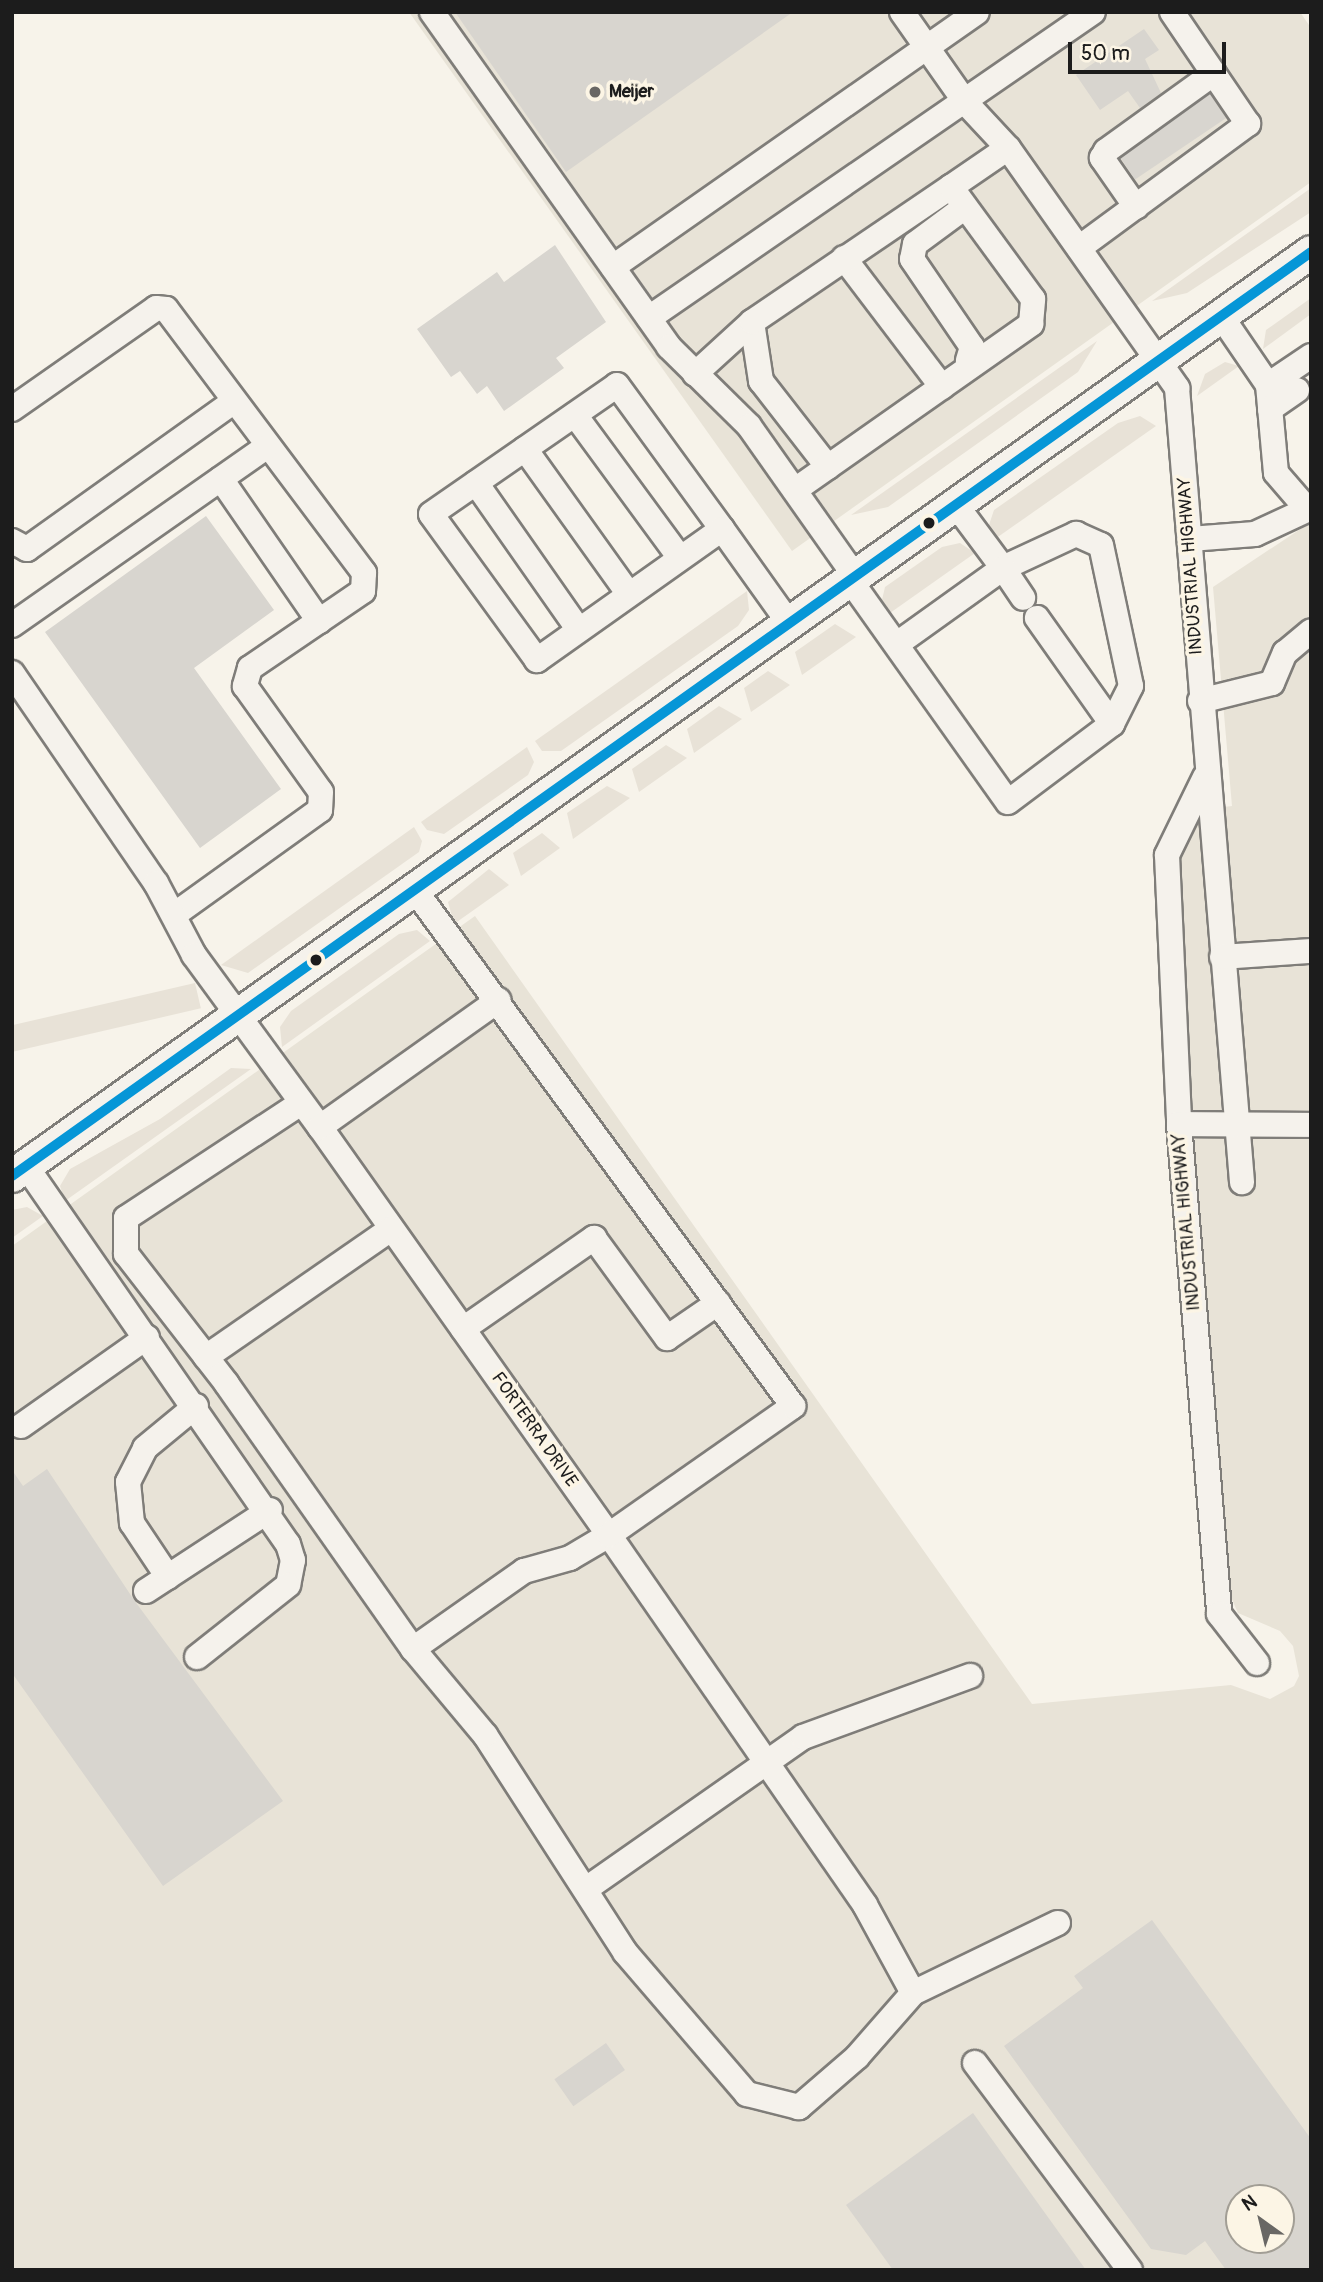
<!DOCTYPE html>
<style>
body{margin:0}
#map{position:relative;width:1323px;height:2282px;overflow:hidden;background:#f7f3ea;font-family:Pangolin,sans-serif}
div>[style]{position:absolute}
.built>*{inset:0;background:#e8e3d7}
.green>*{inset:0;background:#e8e2d7;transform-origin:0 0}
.building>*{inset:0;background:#d8d5cf;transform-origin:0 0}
.roads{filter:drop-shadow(2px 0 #7f7d79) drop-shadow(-2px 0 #7f7d79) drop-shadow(0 2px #7f7d79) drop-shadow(0 -2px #7f7d79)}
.minor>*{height:24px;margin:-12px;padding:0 12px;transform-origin:12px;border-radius:12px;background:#f5f2ec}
.major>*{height:32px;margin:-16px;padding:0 16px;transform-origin:16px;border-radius:16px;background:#f5f2ec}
.bus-1>*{height:10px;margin:-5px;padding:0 5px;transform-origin:5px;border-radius:5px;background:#0696d7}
.dots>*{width:19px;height:19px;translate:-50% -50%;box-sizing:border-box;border:4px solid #fcf5e5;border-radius:50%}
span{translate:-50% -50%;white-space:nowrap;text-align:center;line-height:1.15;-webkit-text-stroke:7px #fcf5e5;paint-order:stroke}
.poi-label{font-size:18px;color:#1c1c1c;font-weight:700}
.left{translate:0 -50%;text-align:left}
.street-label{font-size:18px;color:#1c1c1c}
.frame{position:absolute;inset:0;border:14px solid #1c1c1c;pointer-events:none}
.north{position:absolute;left:1225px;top:2184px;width:70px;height:70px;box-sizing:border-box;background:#fcf5e5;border:2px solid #a29e95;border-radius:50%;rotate:326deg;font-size:19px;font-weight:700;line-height:28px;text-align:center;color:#1c1c1c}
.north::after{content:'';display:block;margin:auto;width:24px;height:32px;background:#696764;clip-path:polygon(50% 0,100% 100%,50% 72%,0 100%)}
.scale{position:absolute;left:1068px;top:42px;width:158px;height:32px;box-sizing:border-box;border:4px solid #1c1c1c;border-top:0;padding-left:9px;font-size:21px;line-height:24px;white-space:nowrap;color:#1c1c1c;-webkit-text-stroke:5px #fcf5e5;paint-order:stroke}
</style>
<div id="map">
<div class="built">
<i style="clip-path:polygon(409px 12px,1300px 12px,1311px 28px,1311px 182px,792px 551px)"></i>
<i style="clip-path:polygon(evenodd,1311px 522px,1311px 2270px,12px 2270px,12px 1246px,475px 916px,1032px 1704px,1231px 1685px,1270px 1699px,1294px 1686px,1299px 1676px,1293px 1646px,1280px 1631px,1238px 1613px,1227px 1588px,1186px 1160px,1178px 890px,1181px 843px,1198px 810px,1232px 806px,1213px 587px,1311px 522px,1239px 2198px,1281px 2198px,1281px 2240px,1239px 2240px,1239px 2198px)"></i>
</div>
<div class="green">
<i style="clip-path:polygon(1311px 188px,1311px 212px,1187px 293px,1152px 301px)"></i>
<i style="clip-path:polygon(1311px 298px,1311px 314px,1263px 349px,1266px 330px)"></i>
<i style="clip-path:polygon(1097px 341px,1078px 372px,888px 507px,851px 515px)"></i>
<i style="clip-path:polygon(1225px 362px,1239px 366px,1197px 396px,1205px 374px)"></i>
<i style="clip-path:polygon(1140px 416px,1156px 426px,995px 539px,989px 525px,994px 510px,1118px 423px)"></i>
<i style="clip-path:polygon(960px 543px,975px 553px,890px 613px,882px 600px,885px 587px,942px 547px)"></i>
<i style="clip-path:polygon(747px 591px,749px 610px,738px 626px,561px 751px,542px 751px,535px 741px)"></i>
<i style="clip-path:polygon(835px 624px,856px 637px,802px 675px,795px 652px)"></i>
<i style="clip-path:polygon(768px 671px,790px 685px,751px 712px,744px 688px)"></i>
<i style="clip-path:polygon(719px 706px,742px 719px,694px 753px,687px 729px)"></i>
<i style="clip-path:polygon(666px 745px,687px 758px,639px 792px,632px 769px)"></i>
<i style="clip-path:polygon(527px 747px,534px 762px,528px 775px,444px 834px,427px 830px,421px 822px)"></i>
<i style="clip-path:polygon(607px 786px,630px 798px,573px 839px,567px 813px)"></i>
<i style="clip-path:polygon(414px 827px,422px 841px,419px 852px,248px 973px,221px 965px)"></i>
<i style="clip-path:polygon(542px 833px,560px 848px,521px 876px,513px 853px)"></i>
<i style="clip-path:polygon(489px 869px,509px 885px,454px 924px,448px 902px)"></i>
<i style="clip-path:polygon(417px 930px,430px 941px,282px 1047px,280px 1027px,291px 1011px,399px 934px)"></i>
<i style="left:195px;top:983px;width:26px;height:224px;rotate:77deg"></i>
<i style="clip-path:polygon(231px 1068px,251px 1069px,65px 1201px,60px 1186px,70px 1169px,160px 1119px)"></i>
<i style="clip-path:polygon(27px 1207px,43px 1216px,12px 1238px,12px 1210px)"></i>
</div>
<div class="building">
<i style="clip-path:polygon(455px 12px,793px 12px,566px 172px)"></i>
<i style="clip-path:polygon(1144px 29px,1159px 50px,1145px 59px,1161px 93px,1140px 108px,1128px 91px,1100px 110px,1076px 75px)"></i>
<i style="left:1210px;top:94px;width:29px;height:110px;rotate:56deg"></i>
<i style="clip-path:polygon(555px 245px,606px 322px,556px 358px,564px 368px,504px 411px,487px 386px,477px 394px,460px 371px,451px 377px,417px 329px,497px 272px,504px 282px)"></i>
<i style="clip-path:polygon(206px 516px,274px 610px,194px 668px,281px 789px,200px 848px,45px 632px)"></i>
<i style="clip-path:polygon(47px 1469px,134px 1600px,283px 1801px,163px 1886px,12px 1673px,12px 1470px,23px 1486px)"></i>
<i style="clip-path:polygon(evenodd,1152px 1920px,1311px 2139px,1311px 2270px,1226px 2270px,1205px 2241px,1186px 2255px,1151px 2249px,1004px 2046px,1083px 1988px,1074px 1976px,1152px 1920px,1239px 2198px,1281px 2198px,1281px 2240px,1239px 2240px,1239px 2198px)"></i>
<i style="left:606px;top:2043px;width:33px;height:63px;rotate:55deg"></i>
<i style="clip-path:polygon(973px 2113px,1086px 2270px,893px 2270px,846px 2205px)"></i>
</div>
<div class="roads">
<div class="minor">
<i style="left:432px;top:12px;width:410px;rotate:54.7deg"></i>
<i style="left:669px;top:347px;width:112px;rotate:44.6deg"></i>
<i style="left:749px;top:426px;width:184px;rotate:54.8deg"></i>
<i style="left:902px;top:12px;width:111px;rotate:54.9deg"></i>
<i style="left:966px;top:103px;width:62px;rotate:47deg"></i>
<i style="left:1008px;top:148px;width:294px;rotate:54.8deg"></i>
<i style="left:1177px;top:388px;width:797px;rotate:85.32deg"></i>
<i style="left:965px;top:207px;width:62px;rotate:143.5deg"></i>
<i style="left:915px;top:244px;width:15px;rotate:101deg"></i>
<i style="left:912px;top:259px;width:107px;rotate:55.7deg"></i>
<i style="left:972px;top:347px;width:14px;rotate:107deg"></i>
<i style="left:1136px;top:207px;width:60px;rotate:-124.8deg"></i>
<i style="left:1102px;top:158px;width:8px;rotate:-60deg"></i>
<i style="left:1106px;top:151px;width:133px;rotate:-35.8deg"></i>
<i style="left:1079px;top:248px;width:210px;rotate:-36.3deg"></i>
<i style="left:1248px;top:124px;width:135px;rotate:-124.2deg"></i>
<i style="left:844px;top:258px;width:162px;rotate:52.8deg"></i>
<i style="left:613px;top:267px;width:444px;rotate:-35deg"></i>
<i style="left:1221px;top:316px;width:83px;rotate:55.7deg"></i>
<i style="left:1268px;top:385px;width:88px;rotate:84.8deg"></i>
<i style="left:1276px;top:473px;width:49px;rotate:49.1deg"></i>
<i style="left:649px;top:318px;width:539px;rotate:-34.57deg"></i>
<i style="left:752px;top:322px;width:60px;rotate:81.3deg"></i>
<i style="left:761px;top:381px;width:109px;rotate:52.1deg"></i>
<i style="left:695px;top:374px;width:77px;rotate:-42.4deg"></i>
<i style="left:752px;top:322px;width:240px;rotate:-34.2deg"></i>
<i style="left:617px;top:385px;width:178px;rotate:53.9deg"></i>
<i style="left:722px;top:529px;width:227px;rotate:144.7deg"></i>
<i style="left:537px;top:660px;width:180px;rotate:-126deg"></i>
<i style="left:431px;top:514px;width:226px;rotate:-34.7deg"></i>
<i style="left:1268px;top:385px;width:52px;rotate:-34deg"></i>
<i style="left:12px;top:409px;width:176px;rotate:-35deg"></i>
<i style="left:156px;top:308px;width:10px;rotate:6deg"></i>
<i style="left:166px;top:309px;width:330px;rotate:53.1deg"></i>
<i style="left:364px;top:573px;width:18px;rotate:93deg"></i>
<i style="left:363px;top:591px;width:137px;rotate:145.7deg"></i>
<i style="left:250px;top:668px;width:19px;rotate:106deg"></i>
<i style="left:245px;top:686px;width:130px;rotate:54.4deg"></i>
<i style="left:321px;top:792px;width:18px;rotate:93deg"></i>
<i style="left:320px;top:810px;width:180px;rotate:144.3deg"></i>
<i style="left:1270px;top:409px;width:33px;rotate:-35deg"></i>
<i style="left:575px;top:415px;width:177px;rotate:53.7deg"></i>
<i style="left:525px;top:449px;width:178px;rotate:54.4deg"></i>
<i style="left:221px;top:479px;width:173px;rotate:55.4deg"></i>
<i style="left:476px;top:483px;width:179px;rotate:55deg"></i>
<i style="left:795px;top:490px;width:289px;rotate:-35.1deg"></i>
<i style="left:1031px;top:324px;width:25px;rotate:-85deg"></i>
<i style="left:1033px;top:299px;width:139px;rotate:-126.2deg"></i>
<i style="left:951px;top:187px;width:69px;rotate:-34.4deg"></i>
<i style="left:956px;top:505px;width:79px;rotate:53.3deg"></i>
<i style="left:1003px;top:568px;width:81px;rotate:-25deg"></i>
<i style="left:1076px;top:534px;width:27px;rotate:24deg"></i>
<i style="left:1101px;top:545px;width:144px;rotate:78deg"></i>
<i style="left:1131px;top:686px;width:42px;rotate:116.6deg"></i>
<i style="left:722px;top:529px;width:115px;rotate:54.5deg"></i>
<i style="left:1190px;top:539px;width:65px;rotate:-4.4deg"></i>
<i style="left:1255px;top:534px;width:62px;rotate:-24.9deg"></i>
<i style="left:12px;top:541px;width:17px;rotate:28deg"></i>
<i style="left:27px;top:549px;width:253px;rotate:-35.5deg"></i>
<i style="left:850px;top:580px;width:272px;rotate:54.6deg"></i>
<i style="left:1008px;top:802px;width:130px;rotate:-36.9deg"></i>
<i style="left:1112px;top:724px;width:130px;rotate:-125.3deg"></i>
<i style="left:12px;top:625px;width:309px;rotate:-35deg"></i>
<i style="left:897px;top:644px;width:130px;rotate:-35.6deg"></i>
<i style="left:1003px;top:568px;width:36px;rotate:56deg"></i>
<i style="left:12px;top:673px;width:255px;rotate:55.6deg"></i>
<i style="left:156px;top:883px;width:81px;rotate:62.2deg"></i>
<i style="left:194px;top:955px;width:213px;rotate:53.8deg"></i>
<i style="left:320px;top:1127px;width:500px;rotate:54.7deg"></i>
<i style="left:609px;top:1535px;width:450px;rotate:55.3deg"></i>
<i style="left:865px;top:1905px;width:100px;rotate:61.4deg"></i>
<i style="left:913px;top:1993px;width:85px;rotate:131.2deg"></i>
<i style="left:857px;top:2057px;width:77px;rotate:139.2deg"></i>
<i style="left:799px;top:2107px;width:54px;rotate:-166deg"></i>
<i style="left:747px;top:2094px;width:187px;rotate:-130.7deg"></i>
<i style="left:625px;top:1952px;width:258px;rotate:-122.8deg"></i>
<i style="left:485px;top:1735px;width:112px;rotate:-129.9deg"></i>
<i style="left:413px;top:1649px;width:324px;rotate:-125.1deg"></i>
<i style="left:227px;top:1384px;width:165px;rotate:-127.8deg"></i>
<i style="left:126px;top:1254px;width:36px;rotate:-90deg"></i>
<i style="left:126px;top:1218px;width:209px;rotate:-33.3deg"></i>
<i style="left:1200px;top:701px;width:74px;rotate:-14deg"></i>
<i style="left:1272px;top:683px;width:33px;rotate:-67deg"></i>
<i style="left:1285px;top:653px;width:34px;rotate:-40deg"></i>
<i style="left:1205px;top:777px;width:87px;rotate:116deg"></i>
<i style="left:1167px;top:855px;width:269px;rotate:87.4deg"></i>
<i style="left:1179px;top:1124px;width:492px;rotate:85.3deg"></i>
<i style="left:1219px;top:1614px;width:62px;rotate:52.2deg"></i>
<i style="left:1222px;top:957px;width:89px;rotate:-3.9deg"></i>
<i style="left:1179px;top:1124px;width:132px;rotate:0.4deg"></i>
<i style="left:320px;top:1127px;width:219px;rotate:-35.4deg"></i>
<i style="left:26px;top:1166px;width:460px;rotate:55.3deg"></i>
<i style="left:288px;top:1544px;width:17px;rotate:73deg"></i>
<i style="left:293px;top:1560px;width:25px;rotate:101deg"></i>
<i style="left:288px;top:1585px;width:116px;rotate:141.6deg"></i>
<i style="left:463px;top:1329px;width:160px;rotate:-34.8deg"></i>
<i style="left:594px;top:1238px;width:124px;rotate:53.9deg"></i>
<i style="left:667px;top:1338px;width:62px;rotate:-34.5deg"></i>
<i style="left:206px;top:1357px;width:225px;rotate:-34.7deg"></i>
<i style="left:21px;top:1426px;width:154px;rotate:-35.2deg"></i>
<i style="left:168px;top:1577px;width:65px;rotate:-123.7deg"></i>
<i style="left:132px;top:1523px;width:41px;rotate:-95.6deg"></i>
<i style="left:128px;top:1482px;width:38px;rotate:-63deg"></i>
<i style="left:145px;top:1448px;width:66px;rotate:-39.5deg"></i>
<i style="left:146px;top:1591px;width:148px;rotate:-33.2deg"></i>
<i style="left:413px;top:1649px;width:136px;rotate:-35.1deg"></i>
<i style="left:524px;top:1571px;width:48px;rotate:-15.8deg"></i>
<i style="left:570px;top:1558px;width:45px;rotate:-30.5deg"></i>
<i style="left:609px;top:1535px;width:225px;rotate:-35deg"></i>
<i style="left:793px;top:1406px;width:641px;rotate:-126.24deg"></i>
<i style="left:586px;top:1889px;width:265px;rotate:-35deg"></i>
<i style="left:803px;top:1737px;width:178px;rotate:-20.1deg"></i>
<i style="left:913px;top:1993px;width:161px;rotate:-25.8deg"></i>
<i style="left:975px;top:2063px;width:259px;rotate:53.2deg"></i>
</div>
<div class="major">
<i style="left:12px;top:1176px;width:1594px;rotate:-35.42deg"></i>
</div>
</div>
<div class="bus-1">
<i style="left:12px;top:1176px;width:1594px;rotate:-35.42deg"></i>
</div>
<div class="dots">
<i style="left:595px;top:92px;background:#696764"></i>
<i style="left:929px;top:523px;background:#1c1c1c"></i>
<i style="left:316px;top:960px;background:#1c1c1c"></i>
</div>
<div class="poi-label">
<span class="left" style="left:609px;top:92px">Meijer</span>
</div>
<div class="street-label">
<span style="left:1191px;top:566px;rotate:-94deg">INDUSTRIAL HIGHWAY</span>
<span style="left:1187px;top:1222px;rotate:-95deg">INDUSTRIAL HIGHWAY</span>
<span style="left:534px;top:1430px;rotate:55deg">FORTERRA DRIVE</span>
</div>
<div class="frame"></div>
<div class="north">N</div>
<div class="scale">50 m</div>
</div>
